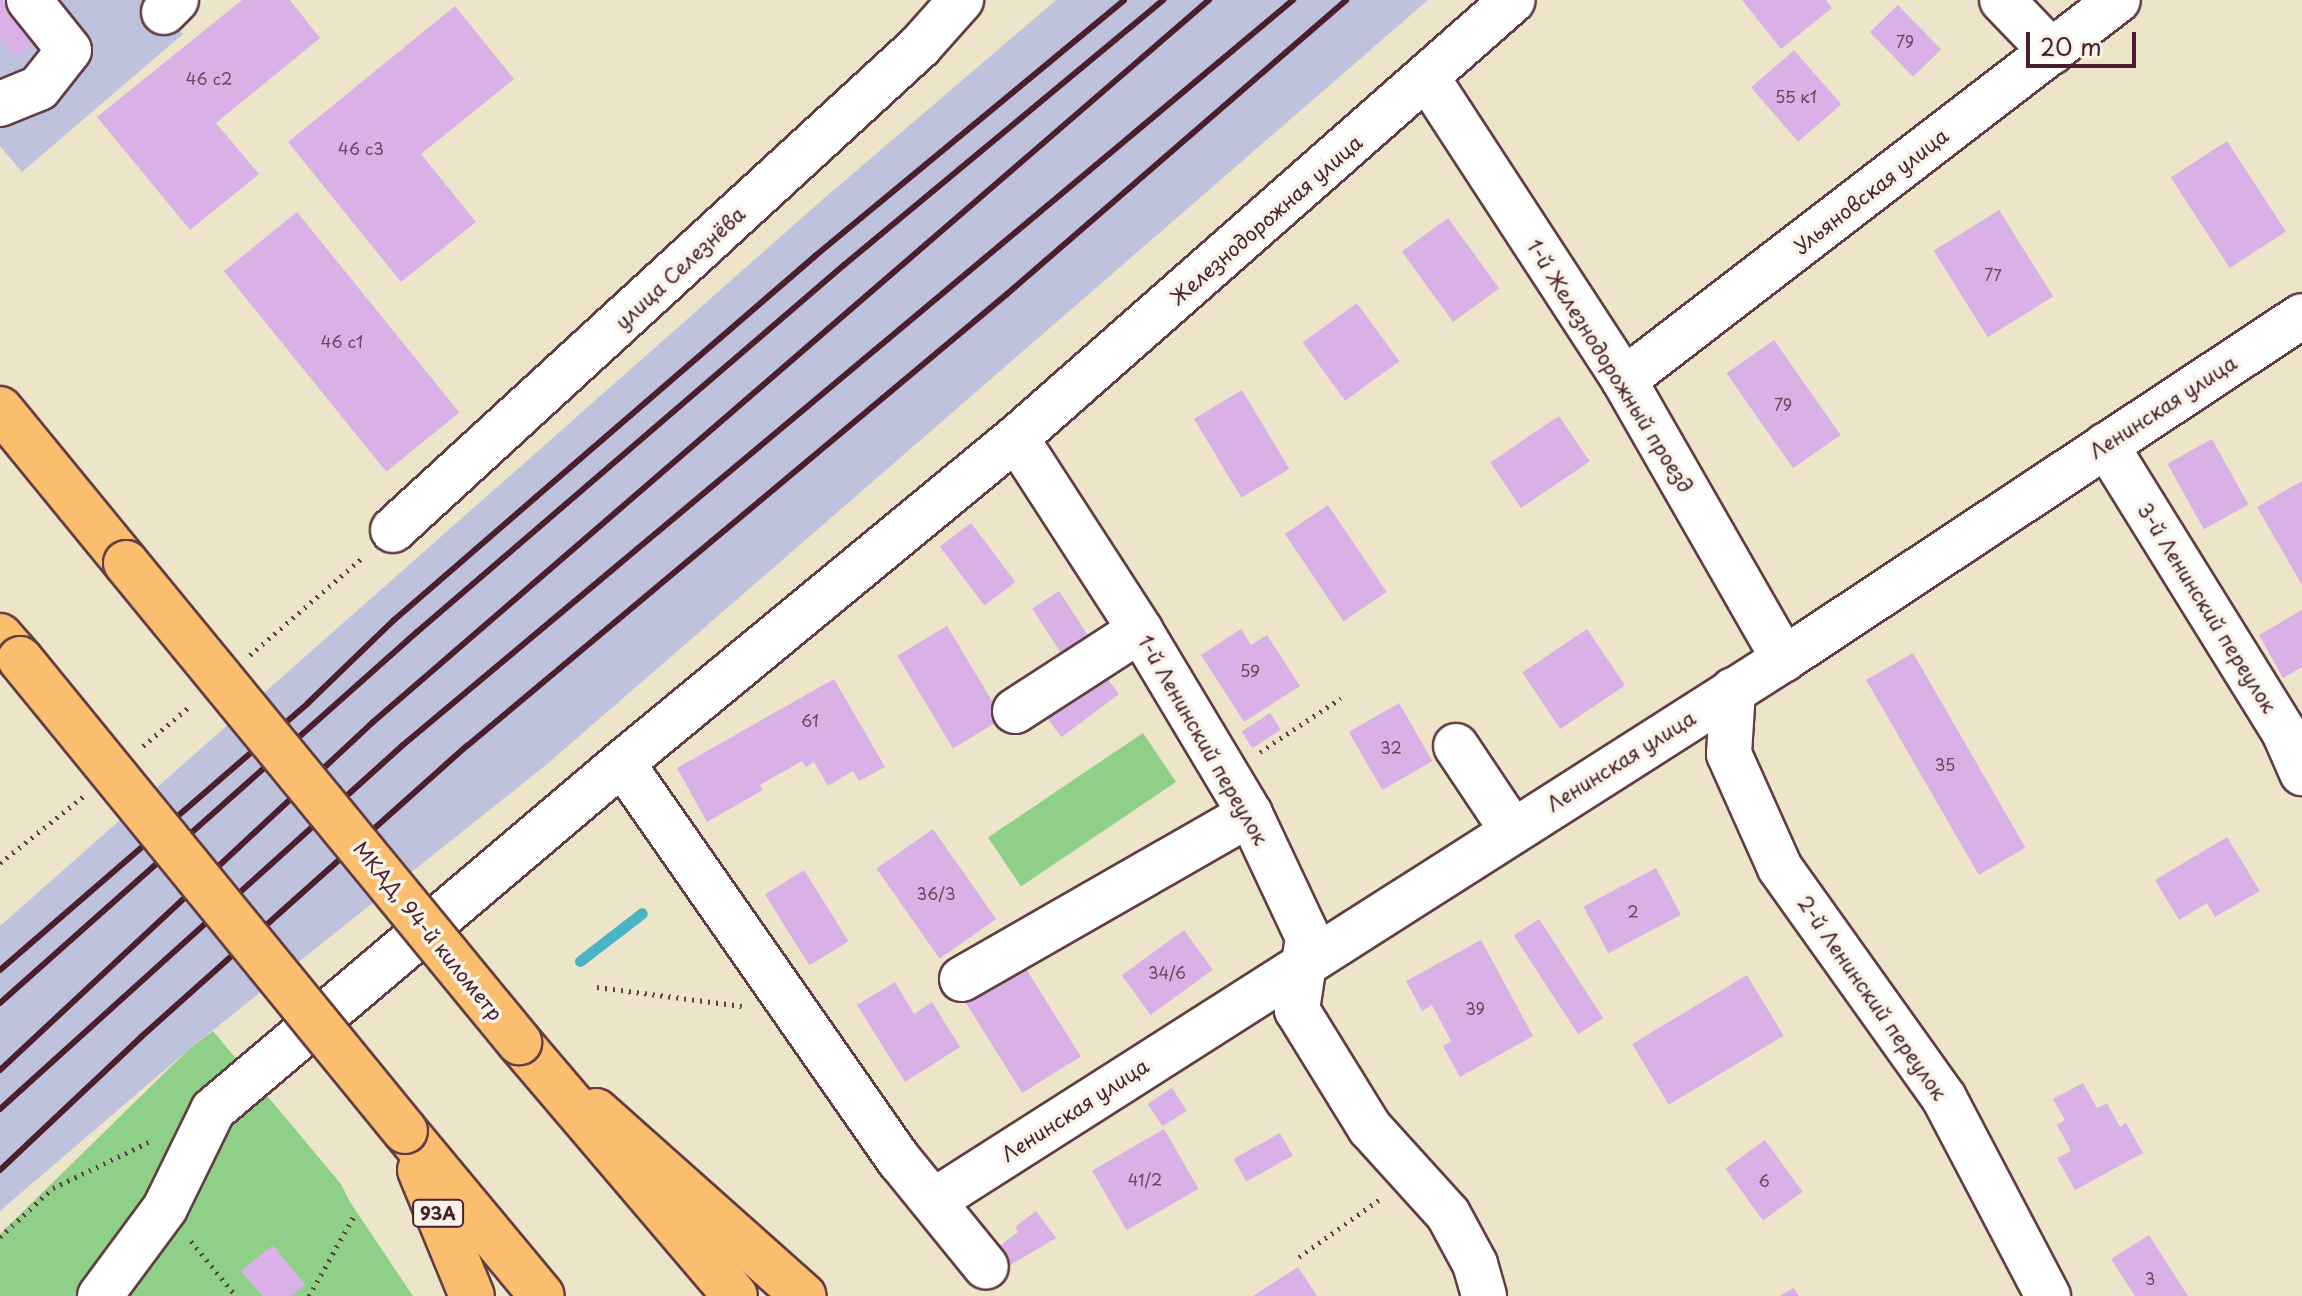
<!DOCTYPE html>
<meta charset="utf-8">
<style>
body{margin:0}
#map{position:relative;width:2302px;height:1296px;overflow:hidden;background:#ede5c9;font-family:"Playpen Sans",sans-serif}
div>[style]{position:absolute}
.industrial>*{inset:0;background:#bfc2dd}
.green>*{inset:0;background:#8fd088;transform-origin:0 0}
.stream>*{height:11px;margin:-5.5px;padding:0 5.5px;transform-origin:5.5px;border-radius:5.5px;background:#48b4c5}
.building>*{inset:0;background:#d9b1e6;transform-origin:0 0}
.path>*{height:5px;margin-top:-2.5px;transform-origin:0;background:repeating-linear-gradient(90deg,#623d43 0 2px,transparent 0 8px)}
.roads{filter:drop-shadow(2px 0 #623d43) drop-shadow(-2px 0 #623d43) drop-shadow(0 2px #623d43) drop-shadow(0 -2px #623d43)}
.minor>*{height:44px;margin:-22px;padding:0 22px;transform-origin:22px;border-radius:22px;background:#fff}
.major>*{height:44px;margin:-22px;padding:0 22px;transform-origin:22px;border-radius:22px;background:#fbbe6e}
.highway>*{height:44px;margin:-22px;padding:0 22px;transform-origin:22px;border-radius:22px;background:#fbbe6e}
.rail>*{height:6px;margin:-3px;padding:0 3px;transform-origin:3px;border-radius:3px;background:#4a1f2b}
.bridges{filter:drop-shadow(2px 0 #623d43) drop-shadow(-2px 0 #623d43) drop-shadow(0 2px #623d43) drop-shadow(0 -2px #623d43)}
.highway-bridge>*{height:44px;margin:-22px;padding:0 22px;transform-origin:22px;border-radius:22px;background:#fbbe6e}
span{translate:-50% -50%;white-space:nowrap;text-align:center;line-height:1.15;-webkit-text-stroke:7px #f7f3e8;paint-order:stroke}
.number-label{font-size:16px;color:#6e445a}
.number-label span{-webkit-text-stroke-width:0}
.shield-label span{padding:2px 6px;background:#f7f3e8;border:2px solid;border-radius:6px;-webkit-text-stroke-width:0}
.shield-label{font-size:18px;color:#4a1f2b;font-weight:700}
.street-label{font-size:20px;color:#4a1f2b}
.scale{position:absolute;left:2026px;top:32px;width:110px;height:36px;box-sizing:border-box;border:4px solid #4a1f2b;border-top:0;padding-left:10px;font-size:24px;line-height:28px;white-space:nowrap;color:#4a1f2b;-webkit-text-stroke:6px #f7f3e8;paint-order:stroke}
</style>
<div id="map">
<div class="industrial">
<i style="clip-path:polygon(0 0,154px 0,183px 34px,22px 172px,0 146px)"></i>
<i style="clip-path:polygon(1056px 0,1428px 0,546px 765px,188px 1050px,0 1211px,0 926px,821px 201px)"></i>
</div>
<div class="green">
<i style="left:1143px;top:733px;width:59px;height:187px;rotate:56deg"></i>
<i style="clip-path:polygon(213px 1031px,341px 1184px,350px 1202px,413px 1296px,0 1296px,0 1234px,188px 1050px)"></i>
</div>
<div class="stream">
<i style="left:580px;top:961px;width:78px;rotate:-37.7deg"></i>
</div>
<div class="building">
<i style="clip-path:polygon(0 0,8px 0,40px 36px,17px 57px,0 38px)"></i>
<i style="clip-path:polygon(242px 0,290px 0,320px 38px,216px 123px,259px 174px,190px 230px,97px 117px)"></i>
<i style="clip-path:polygon(1742px 0,1826px 0,1832px 8px,1781px 49px)"></i>
<i style="left:1898px;top:5px;width:62px;height:39px;rotate:46deg"></i>
<i style="clip-path:polygon(455px 6px,514px 79px,421px 154px,476px 222px,401px 282px,288px 142px)"></i>
<i style="left:1794px;top:50px;width:72px;height:57px;rotate:49deg"></i>
<i style="left:2227px;top:141px;width:108px;height:67px;rotate:57deg"></i>
<i style="left:1999px;top:210px;width:102px;height:77px;rotate:58deg"></i>
<i style="left:297px;top:212px;width:258px;height:94px;rotate:51deg"></i>
<i style="left:1448px;top:218px;width:87px;height:57px;rotate:54deg"></i>
<i style="left:1357px;top:303px;width:72px;height:67px;rotate:54deg"></i>
<i style="left:1774px;top:340px;width:116px;height:58px;rotate:55deg"></i>
<i style="left:1242px;top:390px;width:92px;height:56px;rotate:59deg"></i>
<i style="left:1559px;top:416px;width:55px;height:83px;rotate:56deg"></i>
<i style="left:2212px;top:439px;width:75px;height:51px;rotate:61deg"></i>
<i style="clip-path:polygon(2302px 481px,2302px 585px,2257px 507px)"></i>
<i style="left:1328px;top:505px;width:105px;height:52px;rotate:56deg"></i>
<i style="left:971px;top:523px;width:74px;height:39px;rotate:53deg"></i>
<i style="left:1059px;top:591px;width:56px;height:32px;rotate:57deg"></i>
<i style="clip-path:polygon(2302px 610px,2302px 667px,2283px 678px,2259px 635px)"></i>
<i style="left:947px;top:626px;width:108px;height:58px;rotate:59deg"></i>
<i style="clip-path:polygon(1241px 629px,1251px 645px,1267px 635px,1300px 686px,1244px 722px,1201px 655px)"></i>
<i style="left:1587px;top:629px;width:68px;height:78px;rotate:56deg"></i>
<i style="left:1913px;top:653px;width:225px;height:54px;rotate:60deg"></i>
<i style="left:1104px;top:674px;width:25px;height:72px;rotate:53deg"></i>
<i style="clip-path:polygon(834px 679px,885px 767px,859px 781px,853px 771px,828px 786px,814px 762px,806px 767px,802px 761px,760px 785px,763px 790px,707px 822px,677px 768px)"></i>
<i style="left:1399px;top:703px;width:67px;height:58px;rotate:60deg"></i>
<i style="left:1270px;top:713px;width:20px;height:34px;rotate:57deg"></i>
<i style="left:933px;top:829px;width:110px;height:69px;rotate:55deg"></i>
<i style="clip-path:polygon(2227px 837px,2260px 891px,2215px 917px,2207px 903px,2179px 920px,2155px 880px)"></i>
<i style="left:1656px;top:868px;width:53px;height:82px;rotate:62deg"></i>
<i style="left:804px;top:870px;width:84px;height:46px;rotate:58deg"></i>
<i style="left:1539px;top:919px;width:118px;height:30px;rotate:57deg"></i>
<i style="left:1184px;top:930px;width:49px;height:77px;rotate:54deg"></i>
<i style="clip-path:polygon(1481px 940px,1533px 1036px,1460px 1077px,1443px 1046px,1451px 1041px,1432px 1005px,1422px 1011px,1406px 981px)"></i>
<i style="left:1023px;top:964px;width:109px;height:69px;rotate:58deg"></i>
<i style="left:1747px;top:975px;width:71px;height:134px;rotate:59deg"></i>
<i style="clip-path:polygon(895px 982px,914px 1014px,932px 1002px,960px 1047px,905px 1082px,857px 1005px)"></i>
<i style="clip-path:polygon(2083px 1083px,2097px 1108px,2107px 1103px,2120px 1127px,2126px 1123px,2143px 1153px,2075px 1190px,2057px 1158px,2071px 1151px,2057px 1125px,2065px 1120px,2053px 1099px)"></i>
<i style="left:1172px;top:1088px;width:27px;height:29px;rotate:57deg"></i>
<i style="left:1164px;top:1129px;width:69px;height:83px;rotate:60deg"></i>
<i style="left:1280px;top:1133px;width:26px;height:53px;rotate:61deg"></i>
<i style="left:1765px;top:1140px;width:64px;height:49px;rotate:54deg"></i>
<i style="clip-path:polygon(1036px 1211px,1056px 1238px,1007px 1267px,994px 1250px,1018px 1232px,1015px 1227px)"></i>
<i style="clip-path:polygon(2149px 1235px,2188px 1296px,2135px 1296px,2111px 1259px)"></i>
<i style="clip-path:polygon(273px 1245px,305px 1285px,291px 1296px,262px 1296px,241px 1271px)"></i>
<i style="clip-path:polygon(1298px 1267px,1317px 1296px,1253px 1296px)"></i>
<i style="clip-path:polygon(1794px 1288px,1799px 1296px,1779px 1296px)"></i>
</div>
<div class="path">
<i style="left:250px;top:655px;width:150px;rotate:-40.9deg"></i>
<i style="left:143px;top:746px;width:62px;rotate:-40.4deg"></i>
<i style="left:1260px;top:752px;width:97px;rotate:-33.7deg"></i>
<i style="left:0;top:863px;width:107px;rotate:-38.6deg"></i>
<i style="left:597px;top:987px;width:146px;rotate:7.5deg"></i>
<i style="left:0;top:1237px;width:72px;rotate:-42.8deg"></i>
<i style="left:53px;top:1188px;width:111px;rotate:-25.6deg"></i>
<i style="left:191px;top:1241px;width:71px;rotate:50.7deg"></i>
<i style="left:1299px;top:1257px;width:100px;rotate:-35.6deg"></i>
<i style="left:309px;top:1296px;width:92px;rotate:-60.6deg"></i>
</div>
<div class="roads">
<div class="minor">
<i style="left:2002px;top:0;width:72px;rotate:46.1deg"></i>
<i style="left:164px;top:12px;width:17px;rotate:-45deg"></i>
<i style="left:1428px;top:79px;width:359px;rotate:56.9deg"></i>
<i style="left:1624px;top:380px;width:322px;rotate:60.2deg"></i>
<i style="left:0;top:104px;width:42px;rotate:-22.3deg"></i>
<i style="left:39px;top:88px;width:48px;rotate:-51.7deg"></i>
<i style="left:69px;top:50px;width:64px;rotate:-128.7deg"></i>
<i style="left:1624px;top:380px;width:623px;rotate:-37.57deg"></i>
<i style="left:1016px;top:438px;width:229px;rotate:57.1deg"></i>
<i style="left:1140px;top:630px;width:214px;rotate:59.1deg"></i>
<i style="left:1250px;top:814px;width:136px;rotate:64.8deg"></i>
<i style="left:1308px;top:937px;width:74px;rotate:98.6deg"></i>
<i style="left:1297px;top:1010px;width:139px;rotate:58.3deg"></i>
<i style="left:1370px;top:1128px;width:116px;rotate:47.8deg"></i>
<i style="left:1448px;top:1214px;width:57px;rotate:61.6deg"></i>
<i style="left:1475px;top:1264px;width:33px;rotate:74deg"></i>
<i style="left:2106px;top:445px;width:338px;rotate:58.2deg"></i>
<i style="left:2284px;top:732px;width:45px;rotate:66.3deg"></i>
<i style="left:393px;top:530px;width:716px;rotate:-42.56deg"></i>
<i style="left:920px;top:46px;width:62px;rotate:-48.3deg"></i>
<i style="left:1733px;top:690px;width:64px;rotate:93.6deg"></i>
<i style="left:1729px;top:754px;width:125px;rotate:65.9deg"></i>
<i style="left:1780px;top:868px;width:282px;rotate:54.5deg"></i>
<i style="left:1944px;top:1098px;width:224px;rotate:62.3deg"></i>
<i style="left:1015px;top:711px;width:149px;rotate:-32.9deg"></i>
<i style="left:1456px;top:746px;width:101px;rotate:56.3deg"></i>
<i style="left:622px;top:763px;width:485px;rotate:55.1deg"></i>
<i style="left:900px;top:1161px;width:136px;rotate:50.9deg"></i>
<i style="left:962px;top:979px;width:332px;rotate:-29.8deg"></i>
<i style="left:935px;top:1200px;width:1007px;rotate:-32.51deg"></i>
<i style="left:1784px;top:659px;width:621px;rotate:-33.51deg"></i>
<i style="left:100px;top:1296px;width:109px;rotate:-53.5deg"></i>
<i style="left:165px;top:1208px;width:109px;rotate:-63.9deg"></i>
<i style="left:213px;top:1110px;width:536px;rotate:-40.31deg"></i>
<i style="left:622px;top:763px;width:511px;rotate:-39.52deg"></i>
<i style="left:1016px;top:438px;width:662px;rotate:-41.39deg"></i>
</div>
<div class="major">
<i style="left:596px;top:1111px;width:278px;rotate:41.7deg"></i>
</div>
<div class="highway">
<i style="left:0;top:409px;width:199px;rotate:50.7deg"></i>
<i style="left:0;top:636px;width:30px;rotate:49deg"></i>
<i style="left:519px;top:1042px;width:333px;rotate:49.6deg"></i>
<i style="left:405px;top:1131px;width:214px;rotate:50.3deg"></i>
<i style="left:420px;top:1170px;width:136px;rotate:67.6deg"></i>
</div>
</div>
<div class="rail">
<i style="left:0;top:970px;width:408px;rotate:-40.9deg"></i>
<i style="left:308px;top:703px;width:120px;rotate:-44deg"></i>
<i style="left:394px;top:620px;width:188px;rotate:-40.9deg"></i>
<i style="left:536px;top:497px;width:369px;rotate:-40.8deg"></i>
<i style="left:815px;top:256px;width:401px;rotate:-39.6deg"></i>
<i style="left:0;top:1003px;width:558px;rotate:-41.66deg"></i>
<i style="left:417px;top:632px;width:563px;rotate:-40.68deg"></i>
<i style="left:844px;top:265px;width:415px;rotate:-39.7deg"></i>
<i style="left:0;top:1070px;width:510px;rotate:-43.01deg"></i>
<i style="left:373px;top:722px;width:1105px;rotate:-40.82deg"></i>
<i style="left:0;top:1109px;width:543px;rotate:-42.09deg"></i>
<i style="left:403px;top:745px;width:1161px;rotate:-39.93deg"></i>
<i style="left:0;top:1170px;width:194px;rotate:-43.3deg"></i>
<i style="left:141px;top:1037px;width:437px;rotate:-41.8deg"></i>
<i style="left:467px;top:746px;width:704px;rotate:-39.93deg"></i>
<i style="left:1007px;top:294px;width:449px;rotate:-40.9deg"></i>
</div>
<div class="bridges">
<div class="highway-bridge">
<i style="left:126px;top:563px;width:620px;rotate:50.63deg"></i>
<i style="left:20px;top:659px;width:609px;rotate:50.8deg"></i>
</div>
</div>
<div class="number-label">
<span style="left:1905px;top:41px">79</span>
<span style="left:209px;top:78px">46 с2</span>
<span style="left:1796px;top:96px">55 к1</span>
<span style="left:361px;top:148px">46 с3</span>
<span style="left:1993px;top:274px">77</span>
<span style="left:342px;top:341px">46 с1</span>
<span style="left:1783px;top:404px">79</span>
<span style="left:1250px;top:670px">59</span>
<span style="left:810px;top:720px">61</span>
<span style="left:1391px;top:747px">32</span>
<span style="left:1945px;top:764px">35</span>
<span style="left:936px;top:893px">36/3</span>
<span style="left:1633px;top:911px">2</span>
<span style="left:1167px;top:972px">34/6</span>
<span style="left:1475px;top:1008px">39</span>
<span style="left:1145px;top:1179px">41/2</span>
<span style="left:1764px;top:1180px">6</span>
<span style="left:2150px;top:1278px">3</span>
</div>
<div class="shield-label">
<span style="left:438px;top:1213px">93A</span>
</div>
<div class="street-label">
<span style="left:1871px;top:191px;rotate:-38deg">Ульяновская улица</span>
<span style="left:1266px;top:220px;rotate:-41deg">Железнодорожная улица</span>
<span style="left:680px;top:268px;rotate:-43deg">улица Селезнёва</span>
<span style="left:1610px;top:366px;rotate:58deg">1-й Железнодорожный проезд</span>
<span style="left:2163px;top:407px;rotate:-33deg">Ленинская улица</span>
<span style="left:2207px;top:608px;rotate:58deg">3-й Ленинский переулок</span>
<span style="left:1203px;top:740px;rotate:60deg">1-й Ленинский переулок</span>
<span style="left:1621px;top:761px;rotate:-32deg">Ленинская улица</span>
<span style="left:428px;top:931px;rotate:51deg">МКАД, 94-й километр</span>
<span style="left:1872px;top:998px;rotate:55deg">2-й Ленинский переулок</span>
<span style="left:1075px;top:1110px;rotate:-33deg">Ленинская улица</span>
</div>
<div class="scale">20 m</div>
</div>
